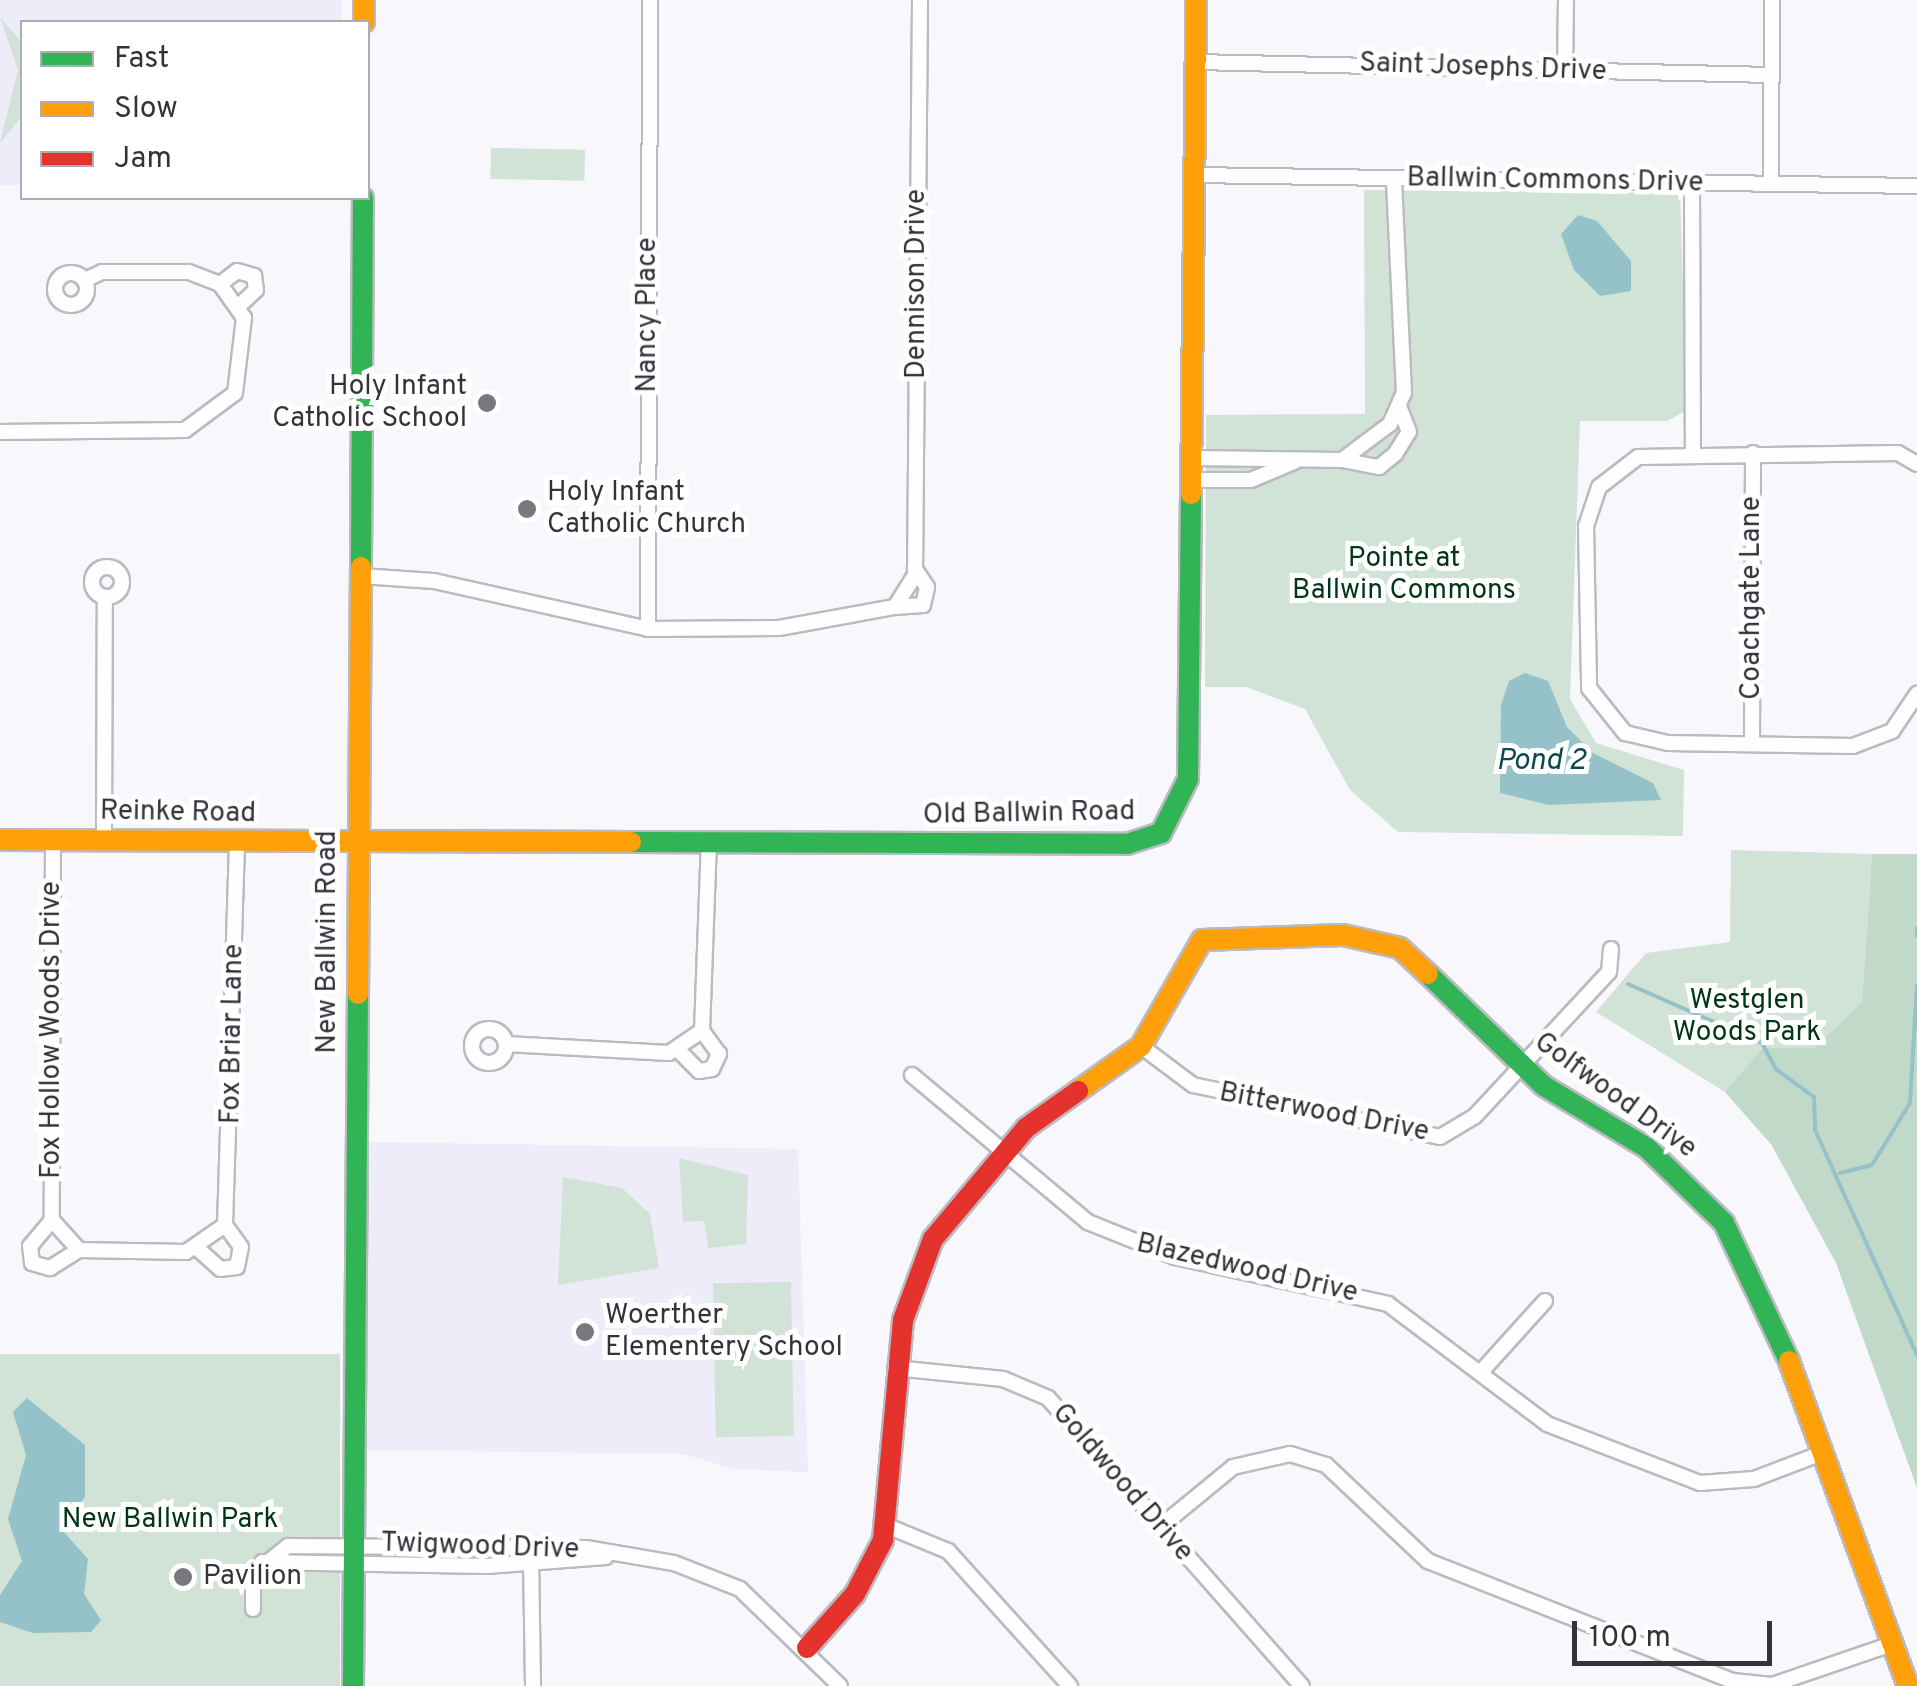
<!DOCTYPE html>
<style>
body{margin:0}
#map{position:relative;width:1917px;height:1686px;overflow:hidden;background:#f7f7fc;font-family:Overpass,sans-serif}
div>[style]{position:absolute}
.built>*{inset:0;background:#edecf8}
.green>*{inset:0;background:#d1e2d7;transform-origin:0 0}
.forest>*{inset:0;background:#c1d9c9}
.water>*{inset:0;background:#95c1c8}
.stream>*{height:4px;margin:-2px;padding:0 2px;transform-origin:2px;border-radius:2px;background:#95c1c8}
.roads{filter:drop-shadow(2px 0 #babac0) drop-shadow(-2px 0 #babac0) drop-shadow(0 2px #babac0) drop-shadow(0 -2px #babac0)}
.street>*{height:14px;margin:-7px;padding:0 7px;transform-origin:7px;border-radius:7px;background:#fefeff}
.street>.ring{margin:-7px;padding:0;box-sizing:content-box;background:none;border:14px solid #fefeff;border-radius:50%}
.fast>*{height:20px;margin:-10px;padding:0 10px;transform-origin:10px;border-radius:10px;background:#30b455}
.slow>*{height:20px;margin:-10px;padding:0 10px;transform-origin:10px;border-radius:10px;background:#ff9f0a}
.jam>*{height:20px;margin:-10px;padding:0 10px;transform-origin:10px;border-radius:10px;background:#e5322d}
.dots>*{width:28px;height:28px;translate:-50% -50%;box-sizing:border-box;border:5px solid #fff;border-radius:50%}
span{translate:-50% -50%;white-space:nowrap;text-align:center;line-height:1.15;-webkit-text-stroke:10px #fff;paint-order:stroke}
.street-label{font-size:28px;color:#34333b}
.poi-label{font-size:28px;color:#34333b}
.right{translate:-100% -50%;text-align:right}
.left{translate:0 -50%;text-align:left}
.park-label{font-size:28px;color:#003517}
.water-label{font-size:30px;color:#0e484e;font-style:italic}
.legend{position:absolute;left:20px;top:20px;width:350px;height:180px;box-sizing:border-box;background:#fff;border:2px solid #aeadb1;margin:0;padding:12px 18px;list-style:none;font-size:30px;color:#34333b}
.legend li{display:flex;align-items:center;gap:20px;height:50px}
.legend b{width:50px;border:2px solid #aeadb1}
.scale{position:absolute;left:1572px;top:1621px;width:200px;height:45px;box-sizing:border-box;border:5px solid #34333b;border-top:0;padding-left:12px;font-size:30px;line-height:35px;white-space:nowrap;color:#34333b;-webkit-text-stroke:8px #fff;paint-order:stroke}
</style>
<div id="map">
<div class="built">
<i style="clip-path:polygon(0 0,342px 0,342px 22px,22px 22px,22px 185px,0 185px)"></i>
<i style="clip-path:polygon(367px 1142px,798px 1149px,808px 1472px,734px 1469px,683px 1454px,366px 1450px)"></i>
</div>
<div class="green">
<i style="clip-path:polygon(0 17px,22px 43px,22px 116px,0 143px,18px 70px)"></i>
<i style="left:491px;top:148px;width:94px;height:31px;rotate:1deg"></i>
<i style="clip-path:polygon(1364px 190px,1680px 193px,1687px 410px,1667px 421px,1580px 421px,1570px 699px,1596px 743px,1684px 770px,1683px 836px,1398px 832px,1350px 790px,1305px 709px,1246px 687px,1205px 687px,1206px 415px,1365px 414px)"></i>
<i style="clip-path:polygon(1731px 850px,1872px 854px,1862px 1002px,1814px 1048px,1771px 1144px,1725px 1092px,1596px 1012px,1646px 953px,1730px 942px)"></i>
<i style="clip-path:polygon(679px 1158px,748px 1175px,746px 1244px,708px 1248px,704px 1221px,683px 1222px)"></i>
<i style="clip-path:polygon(563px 1177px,622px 1188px,650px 1214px,659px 1268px,558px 1285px)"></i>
<i style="left:791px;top:1282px;width:154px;height:78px;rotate:89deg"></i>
<i style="left:0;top:1354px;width:340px;height:332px"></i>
</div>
<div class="forest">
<i style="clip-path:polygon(1872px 854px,1917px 854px,1917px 1488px,1836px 1263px,1771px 1144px,1725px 1092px,1763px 1048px,1814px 1048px,1862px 1002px)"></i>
</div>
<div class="water">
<i style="clip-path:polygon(1578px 215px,1597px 221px,1631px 261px,1631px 291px,1600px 296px,1574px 270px,1561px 234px)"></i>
<i style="clip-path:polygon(1525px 673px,1548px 681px,1567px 727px,1593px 753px,1653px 783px,1661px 800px,1549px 805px,1500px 793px,1501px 705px,1509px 681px)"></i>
<i style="clip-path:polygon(27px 1398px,85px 1445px,85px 1497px,61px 1529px,88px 1559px,84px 1594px,101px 1620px,91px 1632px,33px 1633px,0 1622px,0 1595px,22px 1561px,8px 1519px,26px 1455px,13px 1412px)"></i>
</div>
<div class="stream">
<i style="left:1917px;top:928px;width:8px;rotate:90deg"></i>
<i style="left:1628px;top:984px;width:146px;rotate:23.8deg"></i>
<i style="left:1762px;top:1043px;width:30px;rotate:62deg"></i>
<i style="left:1776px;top:1069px;width:47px;rotate:36.4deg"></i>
<i style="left:1814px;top:1097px;width:33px;rotate:88deg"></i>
<i style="left:1815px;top:1130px;width:247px;rotate:65.6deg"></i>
<i style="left:1840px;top:1173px;width:33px;rotate:-14deg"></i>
<i style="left:1872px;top:1165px;width:73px;rotate:-58.5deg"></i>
<i style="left:1910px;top:1103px;width:118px;rotate:-86.6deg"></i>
</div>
<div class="roads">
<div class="street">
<i style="left:1195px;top:62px;width:576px;rotate:1.29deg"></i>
<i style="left:1565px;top:71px;width:71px;rotate:-89.2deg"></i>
<i style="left:1193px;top:175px;width:724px;rotate:0.87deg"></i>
<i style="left:1771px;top:182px;width:182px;rotate:-89.7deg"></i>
<i style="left:1692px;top:183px;width:270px;rotate:89.8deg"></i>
<i class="ring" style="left:55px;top:273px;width:18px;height:18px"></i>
<i style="left:220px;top:284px;width:21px;rotate:-37deg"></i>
<i style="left:237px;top:271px;width:18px;rotate:16deg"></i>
<i style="left:254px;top:276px;width:14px;rotate:82deg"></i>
<i style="left:256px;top:290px;width:23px;rotate:137deg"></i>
<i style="left:0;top:432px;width:185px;rotate:-0.6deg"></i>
<i style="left:185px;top:430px;width:62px;rotate:-36.5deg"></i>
<i style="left:235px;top:393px;width:76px;rotate:-83.2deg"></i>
<i style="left:244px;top:318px;width:42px;rotate:-125.2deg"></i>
<i style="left:220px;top:284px;width:34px;rotate:-159deg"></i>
<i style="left:188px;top:272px;width:86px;rotate:180deg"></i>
<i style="left:102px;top:272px;width:19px;rotate:155deg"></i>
<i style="left:1192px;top:458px;width:150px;rotate:0.8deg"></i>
<i style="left:1342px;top:460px;width:60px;rotate:-36.9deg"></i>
<i style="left:1390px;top:424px;width:34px;rotate:-66deg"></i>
<i style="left:1404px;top:393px;width:214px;rotate:-92.7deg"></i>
<i style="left:1342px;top:460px;width:38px;rotate:11deg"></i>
<i style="left:1379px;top:467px;width:21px;rotate:-39deg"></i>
<i style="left:1395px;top:454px;width:26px;rotate:-58deg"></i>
<i style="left:1409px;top:432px;width:26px;rotate:-111deg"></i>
<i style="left:1917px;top:464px;width:22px;rotate:-150deg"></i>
<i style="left:1898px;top:453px;width:260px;rotate:179.1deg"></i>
<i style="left:1638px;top:457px;width:49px;rotate:142.4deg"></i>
<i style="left:1599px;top:487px;width:41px;rotate:108.4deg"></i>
<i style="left:1586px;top:526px;width:162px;rotate:88.9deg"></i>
<i style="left:1589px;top:688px;width:58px;rotate:51.3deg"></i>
<i style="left:1625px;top:733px;width:44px;rotate:13.1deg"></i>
<i style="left:1668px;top:743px;width:185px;rotate:0.9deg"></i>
<i style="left:1853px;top:746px;width:42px;rotate:-21deg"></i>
<i style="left:1892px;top:731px;width:45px;rotate:-56deg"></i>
<i style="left:1192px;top:480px;width:59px"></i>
<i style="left:1251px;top:480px;width:47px;rotate:-22.7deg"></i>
<i class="ring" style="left:92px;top:567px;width:16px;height:16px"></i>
<i style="left:361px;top:576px;width:73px;rotate:3.9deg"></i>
<i style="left:434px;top:581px;width:219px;rotate:12.6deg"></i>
<i style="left:648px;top:629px;width:131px;rotate:-0.4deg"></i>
<i style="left:779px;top:628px;width:118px;rotate:-10.3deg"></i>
<i style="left:895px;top:607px;width:38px;rotate:-58deg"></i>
<i style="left:915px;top:575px;width:575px;rotate:-89.5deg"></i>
<i style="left:895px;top:607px;width:28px;rotate:-4deg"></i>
<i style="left:923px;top:605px;width:18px;rotate:-77deg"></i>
<i style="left:927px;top:587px;width:22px;rotate:-124deg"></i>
<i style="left:648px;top:629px;width:629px;rotate:-89.82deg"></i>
<i style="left:1752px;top:742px;width:289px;rotate:-89.8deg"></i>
<i style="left:104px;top:839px;width:242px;rotate:-89.8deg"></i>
<i style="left:53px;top:840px;width:380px;rotate:90.2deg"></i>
<i style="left:52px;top:1220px;width:40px;rotate:48deg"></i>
<i class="ring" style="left:472px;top:1029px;width:20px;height:20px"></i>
<i style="left:506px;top:1044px;width:163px;rotate:3.2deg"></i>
<i style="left:669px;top:1053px;width:40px;rotate:-34deg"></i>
<i style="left:702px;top:1031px;width:189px;rotate:-87.9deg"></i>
<i style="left:1141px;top:1046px;width:65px;rotate:36.9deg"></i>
<i style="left:1193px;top:1085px;width:252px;rotate:11.9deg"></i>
<i style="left:1440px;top:1137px;width:41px;rotate:-31deg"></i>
<i style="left:1475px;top:1116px;width:197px;rotate:-47.1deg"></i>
<i style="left:1609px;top:972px;width:23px;rotate:-85deg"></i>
<i style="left:680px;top:1052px;width:27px;rotate:45deg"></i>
<i style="left:699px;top:1071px;width:13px;rotate:-9deg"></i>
<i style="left:712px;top:1069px;width:17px;rotate:-65deg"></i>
<i style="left:719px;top:1054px;width:29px;rotate:-126deg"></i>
<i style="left:912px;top:1075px;width:229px;rotate:39.9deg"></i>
<i style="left:1088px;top:1222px;width:94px;rotate:21.9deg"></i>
<i style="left:1175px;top:1257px;width:218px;rotate:12.4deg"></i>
<i style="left:1388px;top:1304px;width:199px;rotate:37deg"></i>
<i style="left:1547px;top:1424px;width:164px;rotate:21.1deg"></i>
<i style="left:1700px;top:1483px;width:54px;rotate:-4.2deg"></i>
<i style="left:1754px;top:1479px;width:73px;rotate:-20.9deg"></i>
<i style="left:52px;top:1220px;width:34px;rotate:130deg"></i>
<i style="left:30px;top:1246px;width:17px;rotate:83deg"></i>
<i style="left:32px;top:1263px;width:19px;rotate:16deg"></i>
<i style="left:50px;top:1268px;width:34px;rotate:-32deg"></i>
<i style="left:198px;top:1249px;width:30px;rotate:42deg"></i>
<i style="left:220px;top:1269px;width:17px;rotate:-7deg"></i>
<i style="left:237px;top:1267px;width:20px;rotate:-79deg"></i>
<i style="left:241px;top:1247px;width:27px;rotate:-126deg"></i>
<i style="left:79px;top:1250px;width:107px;rotate:1.1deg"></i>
<i style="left:186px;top:1252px;width:47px;rotate:-34.7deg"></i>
<i style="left:225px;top:1225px;width:383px;rotate:-88.2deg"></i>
<i style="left:895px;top:1368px;width:109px;rotate:5.8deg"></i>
<i style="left:1003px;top:1379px;width:49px;rotate:22.9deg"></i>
<i style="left:1048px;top:1398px;width:384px;rotate:48.6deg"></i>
<i style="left:1480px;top:1373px;width:97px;rotate:-47.9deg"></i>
<i style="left:887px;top:1526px;width:66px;rotate:22.3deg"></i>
<i style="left:948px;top:1551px;width:182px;rotate:47.9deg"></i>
<i style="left:1160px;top:1527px;width:94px;rotate:-39.4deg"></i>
<i style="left:1233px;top:1467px;width:58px;rotate:-12.8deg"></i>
<i style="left:1290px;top:1454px;width:38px;rotate:17deg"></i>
<i style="left:1326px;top:1465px;width:140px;rotate:43.3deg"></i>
<i style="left:1428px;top:1561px;width:328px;rotate:21.5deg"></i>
<i style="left:1733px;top:1681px;width:39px;rotate:6deg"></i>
<i style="left:1772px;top:1685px;width:127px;rotate:-18.9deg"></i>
<i style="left:531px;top:1557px;width:129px;rotate:89.1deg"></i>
<i style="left:262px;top:1562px;width:225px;rotate:1deg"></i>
<i style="left:487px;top:1566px;width:119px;rotate:-4.3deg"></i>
<i style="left:253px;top:1609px;width:35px;rotate:-90deg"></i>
<i style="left:253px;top:1574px;width:45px;rotate:-38.7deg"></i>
<i style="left:288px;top:1546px;width:298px;rotate:0.4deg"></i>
<i style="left:586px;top:1548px;width:89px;rotate:9.7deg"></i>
<i style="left:674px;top:1563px;width:71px;rotate:21.5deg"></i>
<i style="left:740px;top:1589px;width:139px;rotate:44.1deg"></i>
</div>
<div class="fast">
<i style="left:361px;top:567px;width:369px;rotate:-89.7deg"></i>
<i style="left:631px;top:842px;width:496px;rotate:0.2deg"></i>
<i style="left:1127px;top:844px;width:36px;rotate:-18deg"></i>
<i style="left:1161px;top:833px;width:60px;rotate:-63.4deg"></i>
<i style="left:1188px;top:779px;width:285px;rotate:-89.4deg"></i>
<i style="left:1428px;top:974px;width:161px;rotate:44deg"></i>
<i style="left:1544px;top:1086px;width:120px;rotate:31deg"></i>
<i style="left:1647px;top:1148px;width:107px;rotate:44.2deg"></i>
<i style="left:1724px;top:1223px;width:153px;rotate:64.8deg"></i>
<i style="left:353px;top:1686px;width:692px;rotate:-89.59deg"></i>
</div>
<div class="slow">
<i style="left:364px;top:0;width:22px;rotate:90deg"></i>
<i style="left:1191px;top:494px;width:494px;rotate:-89.4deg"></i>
<i style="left:0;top:840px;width:631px;rotate:0.18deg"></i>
<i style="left:358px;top:994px;width:427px;rotate:-89.6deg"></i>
<i style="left:1078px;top:1091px;width:77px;rotate:-35.5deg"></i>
<i style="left:1141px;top:1046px;width:122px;rotate:-60.1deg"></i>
<i style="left:1202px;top:940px;width:141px;rotate:-2deg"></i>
<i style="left:1343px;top:935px;width:58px;rotate:12.8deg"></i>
<i style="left:1400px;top:948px;width:38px;rotate:43deg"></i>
<i style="left:1789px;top:1361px;width:346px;rotate:69.9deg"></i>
</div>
<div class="jam">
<i style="left:807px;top:1648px;width:72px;rotate:-48.4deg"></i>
<i style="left:855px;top:1594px;width:61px;rotate:-62.6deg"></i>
<i style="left:883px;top:1540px;width:221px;rotate:-84.8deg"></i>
<i style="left:903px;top:1320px;width:86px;rotate:-69.7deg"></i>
<i style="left:933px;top:1239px;width:145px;rotate:-50deg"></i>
<i style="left:1026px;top:1128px;width:64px;rotate:-35.4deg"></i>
</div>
</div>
<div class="dots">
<i style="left:487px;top:403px;background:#78787f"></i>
<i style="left:527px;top:509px;background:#78787f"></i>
<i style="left:585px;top:1332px;background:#78787f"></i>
<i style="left:183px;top:1577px;background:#78787f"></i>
</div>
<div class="street-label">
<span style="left:1483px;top:68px;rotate:2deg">Saint Josephs Drive</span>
<span style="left:1555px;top:181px;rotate:1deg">Ballwin Commons Drive</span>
<span style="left:917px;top:284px;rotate:-90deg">Dennison Drive</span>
<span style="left:648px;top:315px;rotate:-90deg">Nancy Place</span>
<span style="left:1752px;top:598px;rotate:-90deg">Coachgate Lane</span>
<span style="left:178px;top:813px;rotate:1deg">Reinke Road</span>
<span style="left:1029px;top:814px;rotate:-1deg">Old Ballwin Road</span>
<span style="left:328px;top:942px;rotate:-90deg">New Ballwin Road</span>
<span style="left:52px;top:1030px;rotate:-90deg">Fox Hollow Woods Drive</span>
<span style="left:233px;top:1034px;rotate:-89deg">Fox Briar Lane</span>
<span style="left:1615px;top:1096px;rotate:36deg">Golfwood Drive</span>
<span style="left:1324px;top:1113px;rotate:11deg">Bitterwood Drive</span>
<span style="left:1247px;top:1269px;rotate:13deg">Blazedwood Drive</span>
<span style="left:1122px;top:1483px;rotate:49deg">Goldwood Drive</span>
<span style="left:480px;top:1547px;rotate:2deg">Twigwood Drive</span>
</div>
<div class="poi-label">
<span class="right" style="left:467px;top:403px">Holy Infant<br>Catholic School</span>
<span class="left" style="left:547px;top:509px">Holy Infant<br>Catholic Church</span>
<span class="left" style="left:605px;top:1332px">Woerther<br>Elementery School</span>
<span class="left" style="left:203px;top:1577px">Pavilion</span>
</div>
<div class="park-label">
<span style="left:1404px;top:575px">Pointe at<br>Ballwin Commons</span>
<span style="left:1747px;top:1017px">Westglen<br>Woods Park</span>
<span style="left:170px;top:1520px">New Ballwin Park</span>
</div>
<div class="water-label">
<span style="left:1541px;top:762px">Pond 2</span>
</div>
<ul class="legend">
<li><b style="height:12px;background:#30b455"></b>Fast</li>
<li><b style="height:12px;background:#ff9f0a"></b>Slow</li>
<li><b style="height:12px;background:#e5322d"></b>Jam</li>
</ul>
<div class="scale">100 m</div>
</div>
